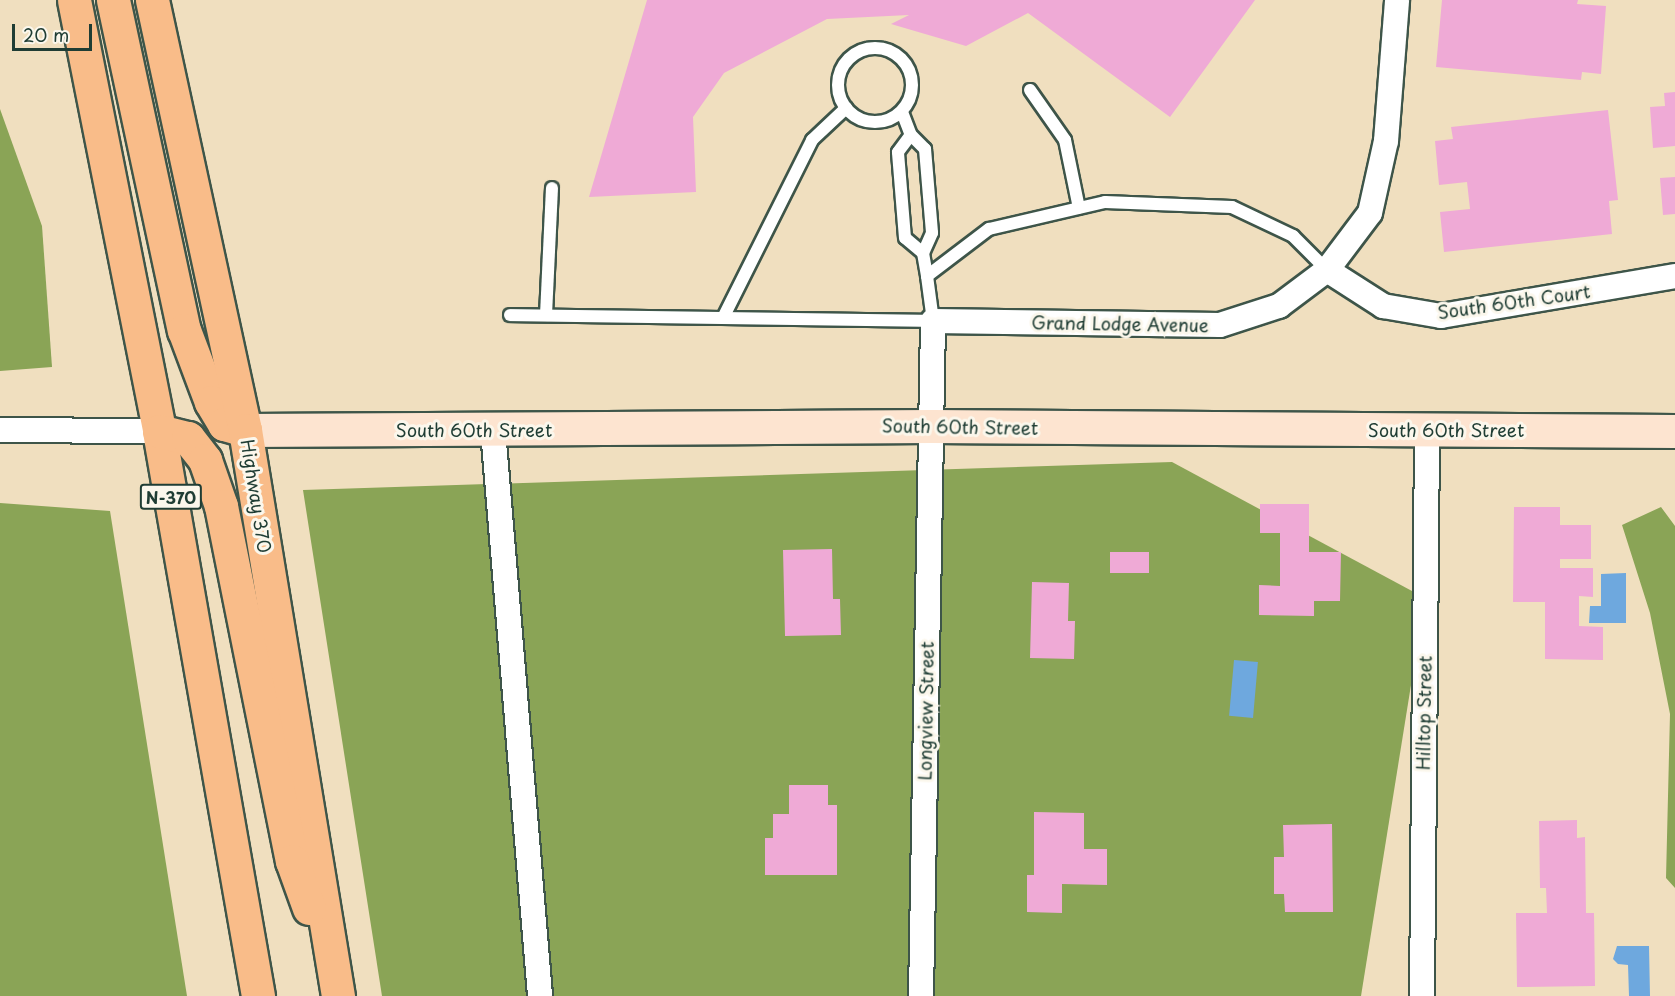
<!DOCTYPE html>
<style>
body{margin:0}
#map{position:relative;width:1675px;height:996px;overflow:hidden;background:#f0dfbf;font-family:"Playpen Sans",sans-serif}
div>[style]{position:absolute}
.forest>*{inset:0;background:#8aa456}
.water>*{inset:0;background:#6ea8de;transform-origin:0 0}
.building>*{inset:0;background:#efaad6;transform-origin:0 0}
.roads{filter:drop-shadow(2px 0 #3e5549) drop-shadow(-2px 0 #3e5549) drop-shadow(0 2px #3e5549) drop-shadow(0 -2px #3e5549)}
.lane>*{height:12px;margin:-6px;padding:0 6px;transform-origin:6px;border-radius:6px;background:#fff}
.lane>.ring{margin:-6px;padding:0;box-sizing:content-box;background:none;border:12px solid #fff;border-radius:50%}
.street>*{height:24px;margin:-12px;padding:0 12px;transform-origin:12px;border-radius:12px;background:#fff}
.secondary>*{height:33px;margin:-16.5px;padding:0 16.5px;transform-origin:16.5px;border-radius:16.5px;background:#fde4d0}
.highway>*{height:33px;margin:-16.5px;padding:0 16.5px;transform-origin:16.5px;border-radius:16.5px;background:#f9bc89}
span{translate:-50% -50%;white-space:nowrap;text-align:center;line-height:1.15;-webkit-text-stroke:6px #fbf7ec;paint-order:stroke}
.shield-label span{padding:2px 4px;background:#fbf7ec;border:2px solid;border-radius:4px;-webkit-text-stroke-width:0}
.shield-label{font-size:16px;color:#1f3d34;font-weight:700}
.street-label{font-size:18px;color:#1f3d34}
.scale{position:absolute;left:12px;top:24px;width:80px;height:27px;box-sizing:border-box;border:3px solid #1f3d34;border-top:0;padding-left:8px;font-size:18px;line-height:21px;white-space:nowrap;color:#1f3d34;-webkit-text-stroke:4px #fbf7ec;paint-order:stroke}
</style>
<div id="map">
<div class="forest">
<i style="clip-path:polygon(0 109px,42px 226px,52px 367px,0 371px)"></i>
<i style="clip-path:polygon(1172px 462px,1425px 598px,1361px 996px,382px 996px,303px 490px)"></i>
<i style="clip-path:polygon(0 503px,110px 511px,187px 996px,0 996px)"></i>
<i style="clip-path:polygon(1661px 507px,1675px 526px,1675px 888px,1666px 878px,1670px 714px,1650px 613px,1622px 525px)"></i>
</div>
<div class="water">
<i style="clip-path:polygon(1626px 573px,1626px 623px,1589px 623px,1590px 606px,1601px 606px,1601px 574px)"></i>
<i style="left:1234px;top:660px;width:24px;height:56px;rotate:5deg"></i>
<i style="clip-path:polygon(1617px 946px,1649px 946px,1650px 996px,1629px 996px,1628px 965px,1618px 964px,1613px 959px)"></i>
</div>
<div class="building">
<i style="clip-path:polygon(647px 0,1255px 0,1170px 117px,1028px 13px,966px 46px,891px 24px,909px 15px,827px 19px,724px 73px,693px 117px,696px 192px,589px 197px)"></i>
<i style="clip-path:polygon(1442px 0,1578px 0,1577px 4px,1606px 6px,1601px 74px,1582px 72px,1581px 80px,1436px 67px)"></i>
<i style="clip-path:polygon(1675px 92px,1675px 146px,1653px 148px,1650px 107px,1665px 106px,1664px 93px)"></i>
<i style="clip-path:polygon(1608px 110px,1618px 200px,1609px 201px,1612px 234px,1444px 252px,1440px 212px,1470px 209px,1467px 182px,1439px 185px,1435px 141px,1453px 139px,1451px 127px)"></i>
<i style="clip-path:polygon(1675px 177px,1675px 214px,1663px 215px,1660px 178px)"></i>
<i style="clip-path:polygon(1260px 504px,1309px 504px,1309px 552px,1341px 552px,1340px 601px,1314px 601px,1314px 616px,1259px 615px,1259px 585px,1280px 586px,1280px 533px,1260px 533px)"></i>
<i style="clip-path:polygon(1514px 507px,1560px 507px,1560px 525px,1591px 525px,1591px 559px,1560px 559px,1560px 568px,1593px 568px,1593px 597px,1579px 596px,1579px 626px,1603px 627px,1603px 660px,1545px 659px,1545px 602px,1513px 602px)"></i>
<i style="clip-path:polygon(832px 549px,833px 599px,840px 599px,841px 635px,785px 636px,783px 550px)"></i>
<i style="left:1110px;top:552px;width:39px;height:21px"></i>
<i style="clip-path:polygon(1032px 582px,1069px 583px,1068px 621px,1075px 621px,1074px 659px,1030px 658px)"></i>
<i style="clip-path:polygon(789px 785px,828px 785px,828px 805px,837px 805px,837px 875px,765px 875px,765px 838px,773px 838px,773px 814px,789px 814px)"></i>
<i style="clip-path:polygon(1034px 812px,1084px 813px,1084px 849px,1107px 849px,1107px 885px,1062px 884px,1062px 913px,1027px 912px,1027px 875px,1034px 875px)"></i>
<i style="clip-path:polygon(1577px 820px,1577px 838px,1585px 837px,1586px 913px,1594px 913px,1595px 986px,1517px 987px,1516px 913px,1547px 913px,1546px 888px,1540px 888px,1539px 821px)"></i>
<i style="clip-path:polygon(1332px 824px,1333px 912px,1285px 912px,1284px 894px,1274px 894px,1274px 857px,1284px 857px,1283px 825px)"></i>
</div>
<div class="roads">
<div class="lane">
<i class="ring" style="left:838px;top:48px;width:62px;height:62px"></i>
<i style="left:1030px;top:90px;width:61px;rotate:55deg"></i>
<i style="left:1065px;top:140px;width:69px;rotate:78.4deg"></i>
<i style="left:902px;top:112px;width:25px;rotate:69deg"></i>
<i style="left:923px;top:253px;width:23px;rotate:-140deg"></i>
<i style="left:905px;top:238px;width:86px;rotate:-94.7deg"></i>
<i style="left:898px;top:152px;width:21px;rotate:-53deg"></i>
<i style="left:911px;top:135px;width:20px;rotate:45deg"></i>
<i style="left:925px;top:149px;width:84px;rotate:85.2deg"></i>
<i style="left:932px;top:233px;width:22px;rotate:114deg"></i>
<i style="left:923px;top:253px;width:23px;rotate:80deg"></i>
<i style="left:510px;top:315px;width:423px;rotate:0.8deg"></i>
<i style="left:933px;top:321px;width:45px;rotate:-97.6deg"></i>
<i style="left:927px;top:276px;width:78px;rotate:-37.2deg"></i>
<i style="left:989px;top:229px;width:119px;rotate:-13.1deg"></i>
<i style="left:1105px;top:202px;width:127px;rotate:2.3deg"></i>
<i style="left:1232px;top:207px;width:68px;rotate:25.4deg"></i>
<i style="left:1293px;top:236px;width:48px;rotate:45deg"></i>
<i style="left:546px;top:315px;width:127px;rotate:-87.3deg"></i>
<i style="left:723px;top:318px;width:199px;rotate:-63.4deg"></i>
<i style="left:812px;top:140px;width:47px;rotate:-43.3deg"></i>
</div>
<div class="street">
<i style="left:1327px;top:270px;width:67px;rotate:32.7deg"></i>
<i style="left:1383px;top:306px;width:59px;rotate:9.8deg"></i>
<i style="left:1441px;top:316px;width:237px;rotate:-9.7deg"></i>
<i style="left:0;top:430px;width:159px;rotate:0.4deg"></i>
<i style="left:493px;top:430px;width:568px;rotate:85.25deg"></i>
<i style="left:921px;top:996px;width:675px;rotate:-88.98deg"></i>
<i style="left:933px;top:321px;width:287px;rotate:0.8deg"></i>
<i style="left:1220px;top:325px;width:62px;rotate:-17.9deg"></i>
<i style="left:1279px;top:306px;width:60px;rotate:-36.9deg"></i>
<i style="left:1327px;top:270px;width:71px;rotate:-53deg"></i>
<i style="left:1370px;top:213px;width:74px;rotate:-77.5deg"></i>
<i style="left:1386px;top:141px;width:141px;rotate:-85.5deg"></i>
<i style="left:1422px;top:996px;width:566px;rotate:-89.49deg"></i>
</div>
<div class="secondary">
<i style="left:245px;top:430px;width:686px;rotate:-0.33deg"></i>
<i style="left:931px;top:426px;width:744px;rotate:0.39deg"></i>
</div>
<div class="highway">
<i style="left:74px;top:0;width:439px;rotate:78.8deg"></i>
<i style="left:159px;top:431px;width:574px;rotate:80.06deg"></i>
<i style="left:113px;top:0;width:338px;rotate:77.9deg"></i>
<i style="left:184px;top:330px;width:77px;rotate:69.4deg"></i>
<i style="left:211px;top:402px;width:26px;rotate:59deg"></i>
<i style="left:224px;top:424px;width:22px;rotate:16deg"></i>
<i style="left:152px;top:0;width:440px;rotate:77.8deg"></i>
<i style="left:245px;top:430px;width:574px;rotate:80.67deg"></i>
<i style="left:159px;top:431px;width:30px;rotate:14deg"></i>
<i style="left:188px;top:438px;width:28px;rotate:52deg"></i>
<i style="left:205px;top:460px;width:49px;rotate:70.8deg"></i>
<i style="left:221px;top:506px;width:362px;rotate:78.7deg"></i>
<i style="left:292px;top:861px;width:50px;rotate:70.1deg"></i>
</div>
</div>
<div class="shield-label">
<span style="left:171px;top:497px">N-370</span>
</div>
<div class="street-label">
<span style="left:1514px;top:302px;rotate:-8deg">South 60th Court</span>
<span style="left:1120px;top:324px;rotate:1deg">Grand Lodge Avenue</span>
<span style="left:960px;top:427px;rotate:1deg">South 60th Street</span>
<span style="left:474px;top:430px">South 60th Street</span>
<span style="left:1446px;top:430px">South 60th Street</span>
<span style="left:256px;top:496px;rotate:81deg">Highway 370</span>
<span style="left:926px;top:711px;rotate:-89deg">Longview Street</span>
<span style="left:1424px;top:713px;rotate:-89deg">Hilltop Street</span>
</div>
<div class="scale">20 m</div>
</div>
